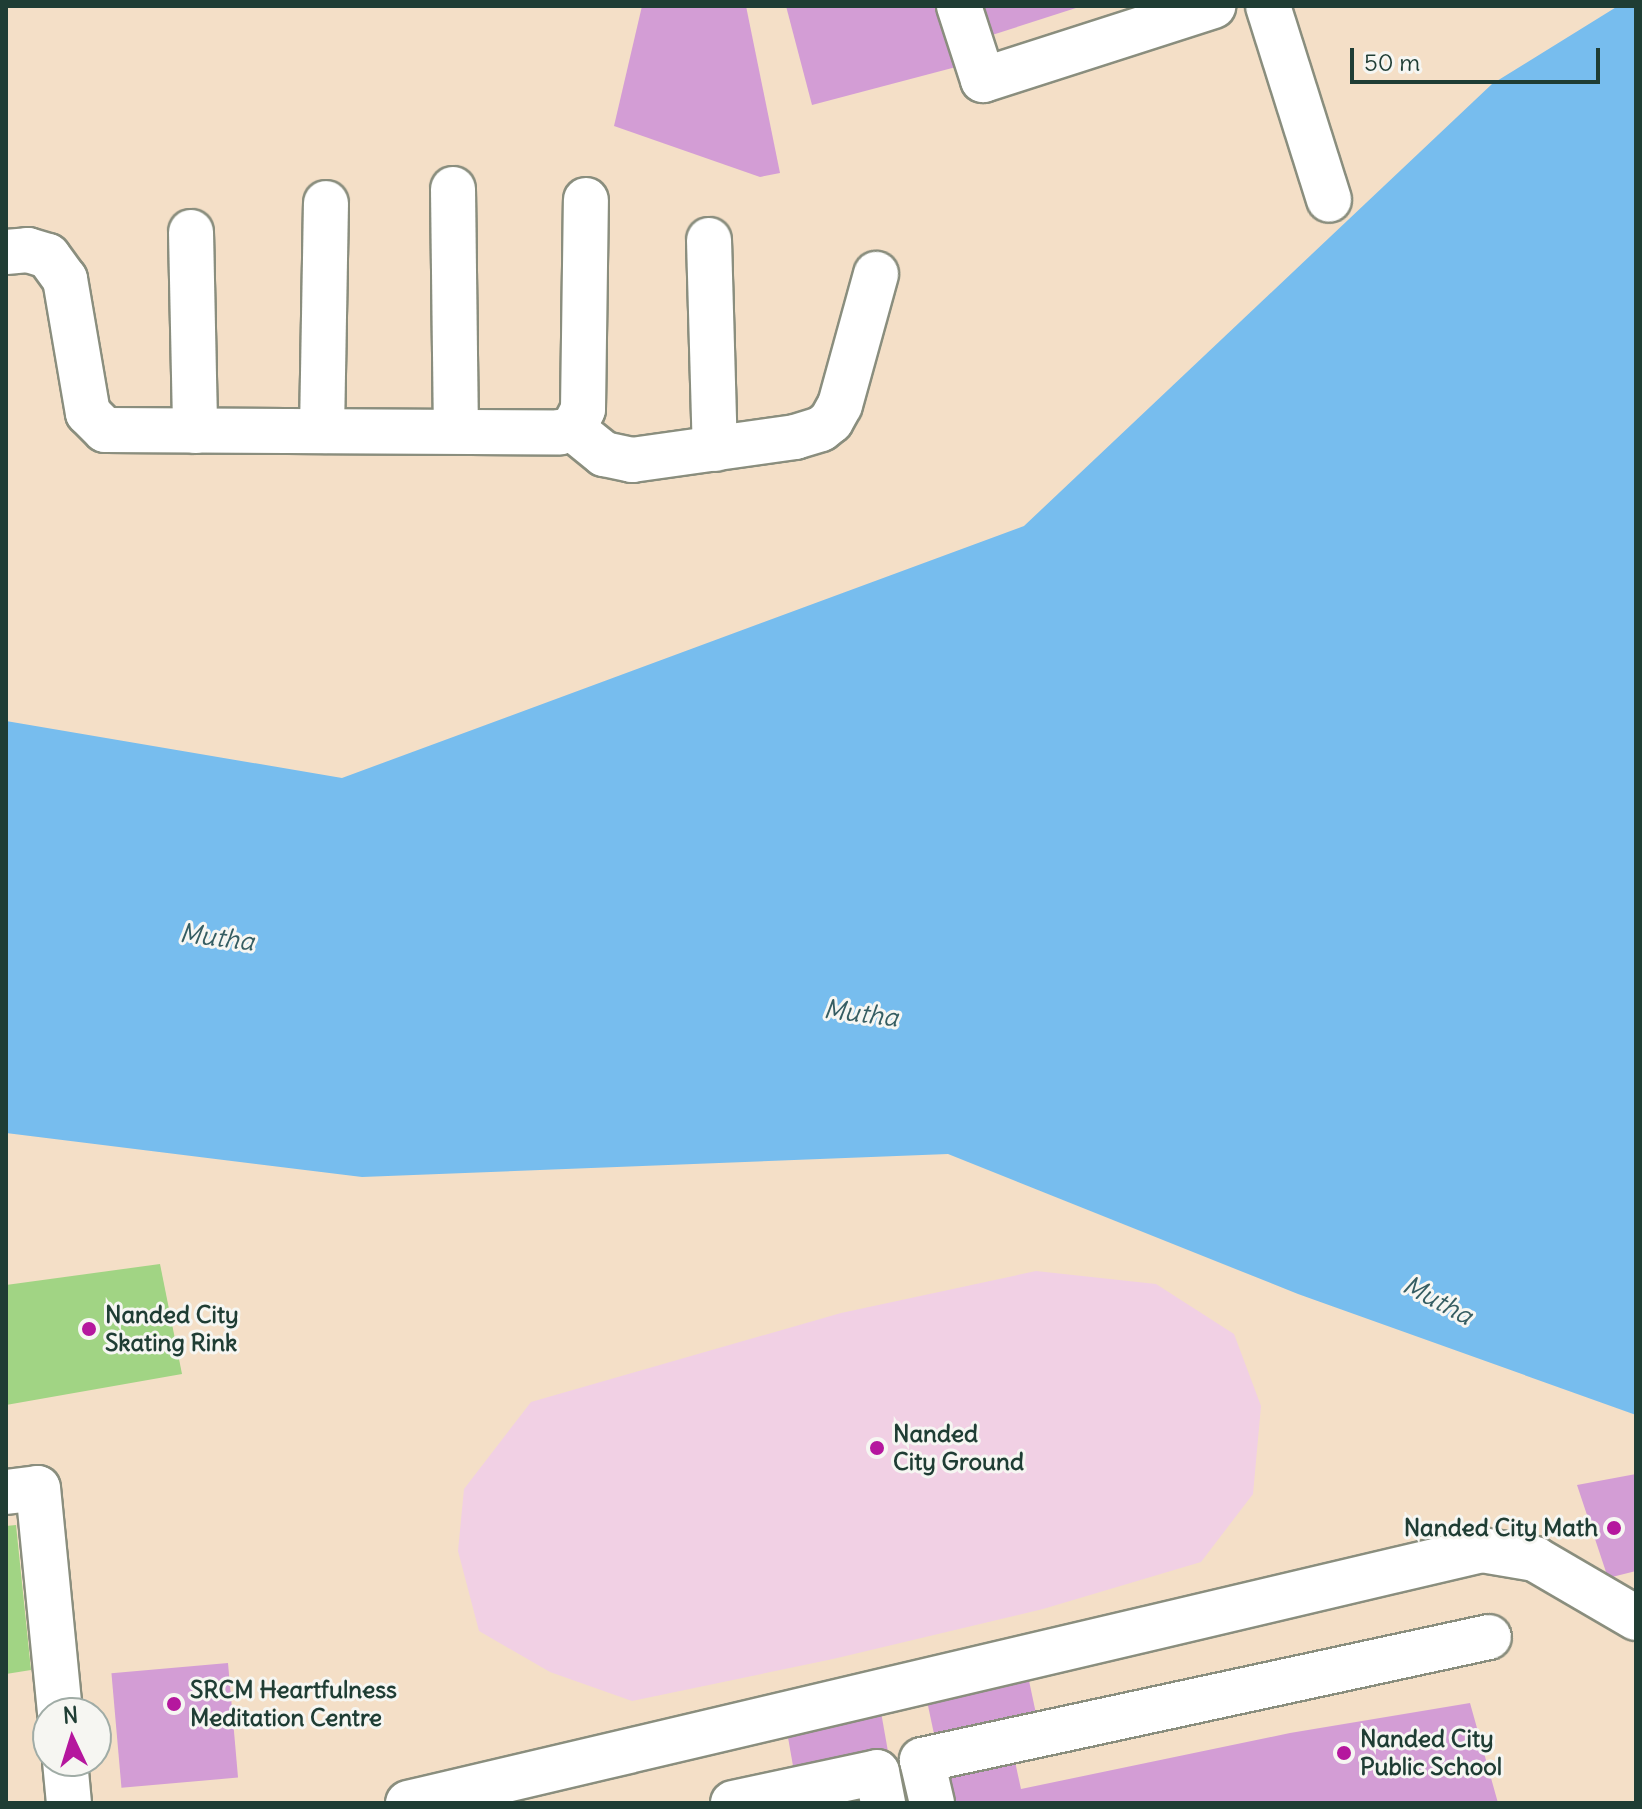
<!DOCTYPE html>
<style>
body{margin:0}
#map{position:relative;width:1642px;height:1809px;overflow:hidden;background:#f4dfc7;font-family:Delius,sans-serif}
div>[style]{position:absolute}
.built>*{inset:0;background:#f1d0e4}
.green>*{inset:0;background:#a1d484}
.water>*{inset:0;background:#77bdee}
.building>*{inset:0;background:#d39dd5;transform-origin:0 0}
.roads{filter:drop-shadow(2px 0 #8a8e7e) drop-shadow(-2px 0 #8a8e7e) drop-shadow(0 2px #8a8e7e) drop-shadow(0 -2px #8a8e7e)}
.minor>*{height:44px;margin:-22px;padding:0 22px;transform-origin:22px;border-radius:22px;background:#fff}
.dots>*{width:22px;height:22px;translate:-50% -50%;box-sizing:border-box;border:4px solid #f6f6f2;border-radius:50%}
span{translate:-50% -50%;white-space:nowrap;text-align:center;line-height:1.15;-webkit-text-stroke:6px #f6f6f2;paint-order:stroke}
.poi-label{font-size:24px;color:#1f3d34;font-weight:700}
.left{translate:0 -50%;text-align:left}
.right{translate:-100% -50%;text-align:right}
.water-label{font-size:26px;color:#355d62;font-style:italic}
.frame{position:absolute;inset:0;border:8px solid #1f3d34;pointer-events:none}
.north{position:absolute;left:32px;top:1697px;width:80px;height:80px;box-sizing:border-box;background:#f6f6f2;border:2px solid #a0aca6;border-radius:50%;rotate:356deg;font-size:22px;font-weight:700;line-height:32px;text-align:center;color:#1f3d34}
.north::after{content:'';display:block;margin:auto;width:28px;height:36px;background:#b5179e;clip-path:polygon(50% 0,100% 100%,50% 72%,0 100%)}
.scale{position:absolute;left:1350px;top:48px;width:250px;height:36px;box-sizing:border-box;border:4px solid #1f3d34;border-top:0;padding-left:10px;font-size:24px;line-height:28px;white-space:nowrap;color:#1f3d34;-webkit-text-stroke:6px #f6f6f2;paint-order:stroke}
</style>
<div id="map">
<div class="built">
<i style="clip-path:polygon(1036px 1271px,1156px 1284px,1234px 1334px,1261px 1406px,1253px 1494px,1201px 1562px,1043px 1609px,833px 1659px,632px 1701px,550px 1672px,479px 1631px,458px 1551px,464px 1489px,531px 1402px,841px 1313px)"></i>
</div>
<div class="green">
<i style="clip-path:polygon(160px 1264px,182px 1374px,6px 1405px,6px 1285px)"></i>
<i style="clip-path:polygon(16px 1525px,31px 1670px,6px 1674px,6px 1526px)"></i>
</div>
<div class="water">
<i style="clip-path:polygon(1618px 6px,1636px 6px,1636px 1415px,1298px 1294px,948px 1154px,362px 1177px,6px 1133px,6px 721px,342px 778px,1024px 526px,1492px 84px)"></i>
</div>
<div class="building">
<i style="clip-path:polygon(642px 6px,746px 6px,780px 173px,760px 177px,614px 126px)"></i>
<i style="clip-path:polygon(786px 6px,940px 6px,956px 67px,812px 105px)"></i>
<i style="clip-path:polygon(979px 6px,1079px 6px,1079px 7px,989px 36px)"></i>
<i style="clip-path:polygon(1636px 1474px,1636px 1571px,1608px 1578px,1577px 1485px)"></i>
<i style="left:228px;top:1663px;width:115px;height:117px;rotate:85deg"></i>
<i style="left:1028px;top:1676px;width:50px;height:104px;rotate:78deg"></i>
<i style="clip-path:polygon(1470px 1703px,1498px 1803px,945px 1803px,939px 1774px,1014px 1757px,1021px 1789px,1290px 1733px)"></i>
<i style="left:881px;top:1712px;width:46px;height:96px;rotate:80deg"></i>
</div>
<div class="roads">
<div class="minor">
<i style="left:959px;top:6px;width:78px;rotate:72deg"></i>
<i style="left:983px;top:80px;width:242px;rotate:-17.8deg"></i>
<i style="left:1268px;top:6px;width:203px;rotate:72.5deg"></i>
<i style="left:453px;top:189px;width:242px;rotate:89.3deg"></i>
<i style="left:191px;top:232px;width:199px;rotate:88.8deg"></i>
<i style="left:709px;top:240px;width:209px;rotate:88.4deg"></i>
<i style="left:6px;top:252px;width:22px;rotate:-5deg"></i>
<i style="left:28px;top:250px;width:21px;rotate:17deg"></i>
<i style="left:48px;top:256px;width:29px;rotate:54deg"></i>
<i style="left:65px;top:279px;width:136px;rotate:80.3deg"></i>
<i style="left:88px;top:413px;width:24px;rotate:45deg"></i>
<i style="left:105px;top:430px;width:455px;rotate:0.3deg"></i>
<i style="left:560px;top:432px;width:13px;rotate:-13deg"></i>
<i style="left:573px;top:429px;width:22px;rotate:-63deg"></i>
<i style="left:583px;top:409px;width:209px;rotate:-89.2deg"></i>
<i style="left:573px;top:429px;width:40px;rotate:39deg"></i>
<i style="left:604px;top:454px;width:29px;rotate:12deg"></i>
<i style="left:632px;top:460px;width:165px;rotate:-8deg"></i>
<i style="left:795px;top:437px;width:27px;rotate:-17deg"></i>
<i style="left:821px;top:429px;width:13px;rotate:-39deg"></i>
<i style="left:831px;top:421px;width:18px;rotate:-61deg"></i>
<i style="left:840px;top:405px;width:136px;rotate:-74.6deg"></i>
<i style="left:322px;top:431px;width:228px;rotate:-89deg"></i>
<i style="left:6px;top:1492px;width:32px;rotate:-7deg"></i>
<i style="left:38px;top:1488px;width:226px;rotate:84.4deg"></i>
<i style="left:65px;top:1761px;width:42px;rotate:84.6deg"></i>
<i style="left:408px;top:1803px;width:1103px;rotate:-13.26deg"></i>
<i style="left:1482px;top:1550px;width:54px;rotate:9.6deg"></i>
<i style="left:1535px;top:1559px;width:117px;rotate:30.3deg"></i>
<i style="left:733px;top:1803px;width:147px;rotate:-12.1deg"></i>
<i style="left:877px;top:1772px;width:32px;rotate:79deg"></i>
<i style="left:932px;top:1803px;width:44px;rotate:-103.1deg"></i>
<i style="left:922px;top:1760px;width:580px;rotate:-12.24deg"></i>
</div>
</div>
<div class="dots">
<i style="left:89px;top:1329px;background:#b5179e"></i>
<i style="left:877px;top:1448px;background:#b5179e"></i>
<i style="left:1614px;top:1528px;background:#b5179e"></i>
<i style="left:174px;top:1704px;background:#b5179e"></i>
<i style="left:1344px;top:1753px;background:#b5179e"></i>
</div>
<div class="poi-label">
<span class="left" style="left:105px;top:1329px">Nanded City<br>Skating Rink</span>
<span class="left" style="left:893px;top:1448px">Nanded<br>City Ground</span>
<span class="right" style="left:1598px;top:1528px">Nanded City Math</span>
<span class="left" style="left:190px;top:1704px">SRCM Heartfulness<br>Meditation Centre</span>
<span class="left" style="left:1360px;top:1753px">Nanded City<br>Public School</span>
</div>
<div class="water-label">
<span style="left:217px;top:937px;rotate:7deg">Mutha</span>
<span style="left:861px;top:1013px;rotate:7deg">Mutha</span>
<span style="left:1438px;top:1300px;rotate:28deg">Mutha</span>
</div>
<div class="frame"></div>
<div class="north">N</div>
<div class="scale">50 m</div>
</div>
